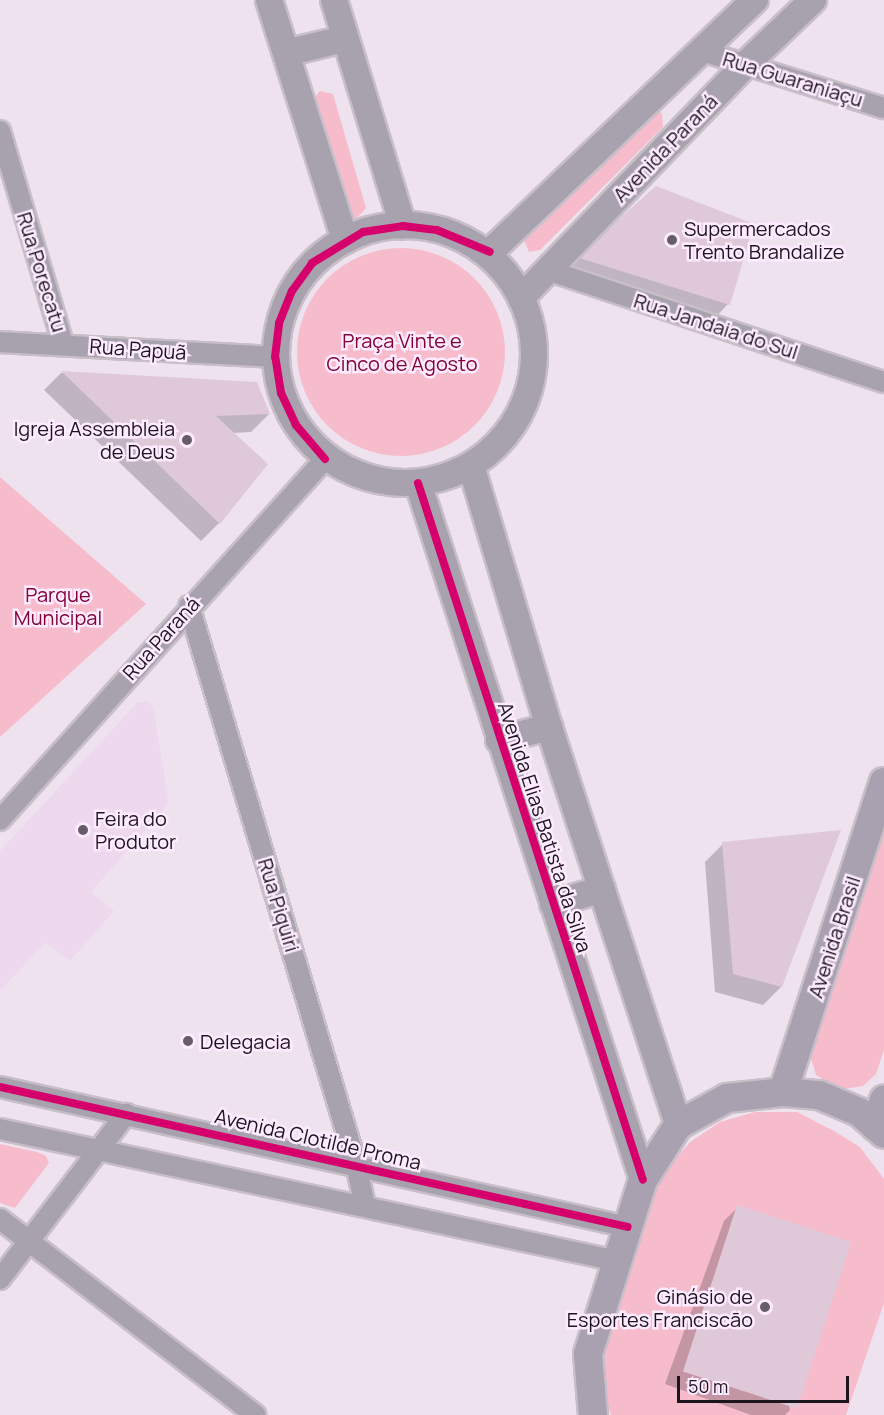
<!DOCTYPE html>
<meta charset="utf-8">
<style>
body{margin:0}
#map{position:relative;width:884px;height:1415px;overflow:hidden;background:#efe2ef;font-family:Manrope,sans-serif}
div>[style]{position:absolute}
.built>*{inset:0;background:#eed8ee}
.green>*{inset:0;background:#f6bccc}
.round{border-radius:50%}
.shadow>*{inset:0;background:#0003}
.building>*{inset:0;background:#dfc8d7;transform-origin:0 0}
.roads{filter:drop-shadow(2px 0 #c8bec8) drop-shadow(-2px 0 #c8bec8) drop-shadow(0 2px #c8bec8) drop-shadow(0 -2px #c8bec8)}
.minor>*{height:20px;margin:-10px;padding:0 10px;transform-origin:10px;border-radius:10px;background:#a8a2af}
.tertiary>*{height:26px;margin:-13px;padding:0 13px;transform-origin:13px;border-radius:13px;background:#a8a2af}
.tertiary>.ring{margin:-13px;padding:0;box-sizing:content-box;background:none;border:26px solid #a8a2af;border-radius:50%}
.secondary>*{height:28px;margin:-14px;padding:0 14px;transform-origin:14px;border-radius:14px;background:#a9a1af}
.cycleway>*{height:8px;margin:-4px;padding:0 4px;transform-origin:4px;border-radius:4px;background:#d6006c}
.dots>*{width:16px;height:16px;translate:-50% -50%;box-sizing:border-box;border:3px solid #feebff;border-radius:50%}
span{translate:-50% -50%;white-space:nowrap;text-align:center;line-height:1.15;-webkit-text-stroke:5px #feebff;paint-order:stroke}
.street-label{font-size:20px;color:#1d151d}
.poi-label{font-size:20px;color:#1d151d}
.left{translate:0 -50%;text-align:left}
.right{translate:-100% -50%;text-align:right}
.park-label{font-size:20px;color:#810437}
.scale{position:absolute;left:677px;top:1376px;width:172px;height:27px;box-sizing:border-box;border:3px solid #1d151d;border-top:0;padding-left:8px;font-size:18px;line-height:21px;white-space:nowrap;color:#1d151d;-webkit-text-stroke:4px #feebff;paint-order:stroke}
</style>
<div id="map">
<div class="built">
<i style="clip-path:polygon(147px 701px,153px 706px,168px 799px,165px 808px,91px 892px,114px 911px,70px 961px,45px 943px,0 991px,0 851px,137px 703px)"></i>
</div>
<div class="green">
<i style="clip-path:polygon(320px 91px,333px 94px,366px 208px,356px 219px,349px 218px,312px 100px)"></i>
<i style="clip-path:polygon(654px 110px,662px 113px,663px 127px,540px 250px,529px 252px,521px 233px)"></i>
<i class="round" style="left:297px;top:248px;width:208px;height:208px"></i>
<i style="clip-path:polygon(0 477px,146px 604px,0 737px)"></i>
<i style="clip-path:polygon(884px 824px,884px 1050px,876px 1074px,863px 1086px,838px 1090px,816px 1075px,808px 1049px)"></i>
<i style="clip-path:polygon(755px 1112px,797px 1112px,834px 1131px,860px 1147px,884px 1179px,884px 1303px,846px 1415px,611px 1415px,603px 1393px,604px 1347px,659px 1178px,690px 1142px,720px 1122px)"></i>
<i style="clip-path:polygon(0 1144px,37px 1152px,46px 1156px,49px 1163px,15px 1208px,0 1203px)"></i>
</div>
<div class="shadow">
<i style="clip-path:polygon(657px 188px,728px 304px,710px 323px,560px 276px)"></i>
<i style="clip-path:polygon(61px 373px,256px 383px,269px 414px,251px 432px,232px 433px,219px 523px,201px 541px,44px 390px)"></i>
<i style="clip-path:polygon(723px 844px,781px 987px,763px 1005px,715px 992px,705px 862px)"></i>
<i style="clip-path:polygon(738px 1207px,790px 1410px,785px 1415px,751px 1415px,665px 1384px,724px 1221px)"></i>
</div>
<div class="building">
<i style="clip-path:polygon(656px 186px,754px 224px,730px 305px,576px 257px)"></i>
<i style="clip-path:polygon(61px 371px,257px 382px,270px 414px,216px 416px,268px 464px,220px 524px)"></i>
<i style="clip-path:polygon(841px 830px,782px 987px,733px 974px,722px 842px)"></i>
<i style="left:737px;top:1205px;width:120px;height:175px;rotate:18deg"></i>
</div>
<div class="roads">
<div class="minor">
<i style="left:702px;top:51px;width:191px;rotate:17.4deg"></i>
<i style="left:0;top:131px;width:222px;rotate:73.5deg"></i>
<i style="left:547px;top:270px;width:355px;rotate:18.4deg"></i>
<i style="left:0;top:342px;width:275px;rotate:3.1deg"></i>
<i style="left:189px;top:606px;width:582px;rotate:73.34deg"></i>
<i style="left:356px;top:1164px;width:43px;rotate:77.9deg"></i>
<i style="left:0;top:820px;width:486px;rotate:-48deg"></i>
<i style="left:0;top:1087px;width:643px;rotate:12.57deg"></i>
<i style="left:0;top:1129px;width:631px;rotate:12.08deg"></i>
<i style="left:0;top:1219px;width:322px;rotate:37.5deg"></i>
<i style="left:0;top:1279px;width:208px;rotate:-52.6deg"></i>
</div>
<div class="tertiary">
<i style="left:269px;top:0;width:252px;rotate:72.4deg"></i>
<i style="left:334px;top:0;width:236px;rotate:73deg"></i>
<i style="left:286px;top:53px;width:60px;rotate:-13.6deg"></i>
<i class="ring" style="left:276px;top:225px;width:232px;height:232px"></i>
<i style="left:490px;top:252px;width:366px;rotate:-43.6deg"></i>
<i style="left:521px;top:298px;width:325px;rotate:-46.1deg"></i>
<i style="left:746px;top:64px;width:93px;rotate:-43.7deg"></i>
<i style="left:472px;top:469px;width:269px;rotate:73.4deg"></i>
<i style="left:549px;top:727px;width:418px;rotate:72deg"></i>
<i style="left:418px;top:483px;width:732px;rotate:72.11deg"></i>
<i style="left:499px;top:740px;width:52px;rotate:-14.6deg"></i>
<i style="left:553px;top:904px;width:51px;rotate:-17deg"></i>
</div>
<div class="secondary">
<i style="left:783px;top:1092px;width:326px;rotate:-72deg"></i>
<i style="left:875px;top:1126px;width:28px;rotate:-71deg"></i>
<i style="left:593px;top:1415px;width:61px;rotate:-94.7deg"></i>
<i style="left:588px;top:1354px;width:182px;rotate:-72.5deg"></i>
<i style="left:643px;top:1180px;width:65px;rotate:-57.5deg"></i>
<i style="left:678px;top:1125px;width:56px;rotate:-28.9deg"></i>
<i style="left:727px;top:1098px;width:56px;rotate:-6.1deg"></i>
<i style="left:783px;top:1092px;width:36px;rotate:5deg"></i>
<i style="left:819px;top:1095px;width:43px;rotate:23deg"></i>
<i style="left:859px;top:1112px;width:33px;rotate:41deg"></i>
</div>
</div>
<div class="cycleway">
<i style="left:325px;top:459px;width:45px;rotate:-130.5deg"></i>
<i style="left:296px;top:425px;width:35px;rotate:-115deg"></i>
<i style="left:281px;top:393px;width:36px;rotate:-99deg"></i>
<i style="left:275px;top:357px;width:34px;rotate:-83deg"></i>
<i style="left:279px;top:323px;width:35px;rotate:-68deg"></i>
<i style="left:292px;top:291px;width:34px;rotate:-54deg"></i>
<i style="left:312px;top:263px;width:60px;rotate:-31.3deg"></i>
<i style="left:363px;top:232px;width:40px;rotate:-8.5deg"></i>
<i style="left:403px;top:226px;width:34px;rotate:7deg"></i>
<i style="left:437px;top:230px;width:57px;rotate:22.5deg"></i>
<i style="left:418px;top:483px;width:732px;rotate:72.11deg"></i>
<i style="left:0;top:1087px;width:643px;rotate:12.57deg"></i>
</div>
<div class="dots">
<i style="left:672px;top:240px;background:#665d66"></i>
<i style="left:187px;top:440px;background:#665d66"></i>
<i style="left:83px;top:830px;background:#665d66"></i>
<i style="left:188px;top:1041px;background:#665d66"></i>
<i style="left:765px;top:1307px;background:#665d66"></i>
</div>
<div class="street-label">
<span style="left:793px;top:79px;rotate:17deg">Rua Guaraniaçu</span>
<span style="left:665px;top:148px;rotate:-46deg">Avenida Paraná</span>
<span style="left:42px;top:272px;rotate:73deg">Rua Porecatu</span>
<span style="left:716px;top:326px;rotate:18deg">Rua Jandaia do Sul</span>
<span style="left:138px;top:349px;rotate:4deg">Rua Papuã</span>
<span style="left:161px;top:638px;rotate:-48deg">Rua Paraná</span>
<span style="left:545px;top:827px;rotate:72deg">Avenida Elias Batista da Silva</span>
<span style="left:279px;top:905px;rotate:73deg">Rua Piquiri</span>
<span style="left:834px;top:937px;rotate:-72deg">Avenida Brasil</span>
<span style="left:318px;top:1139px;rotate:13deg">Avenida Clotilde Proma</span>
</div>
<div class="poi-label">
<span class="left" style="left:684px;top:240px">Supermercados<br>Trento Brandalize</span>
<span class="right" style="left:175px;top:440px">Igreja Assembleia<br>de Deus</span>
<span class="left" style="left:95px;top:830px">Feira do<br>Produtor</span>
<span class="left" style="left:200px;top:1041px">Delegacia</span>
<span class="right" style="left:753px;top:1308px">Ginásio de<br>Esportes Franciscão</span>
</div>
<div class="park-label">
<span style="left:402px;top:352px">Praça Vinte e<br>Cinco de Agosto</span>
<span style="left:58px;top:606px">Parque<br>Municipal</span>
</div>
<div class="scale">50 m</div>
</div>
